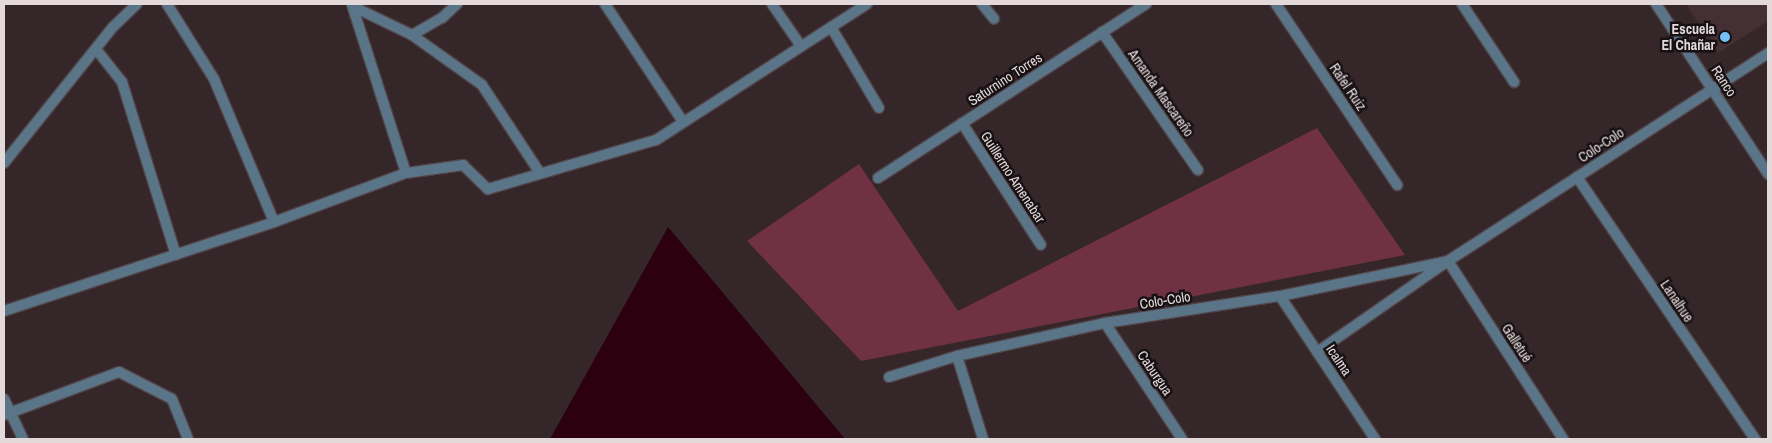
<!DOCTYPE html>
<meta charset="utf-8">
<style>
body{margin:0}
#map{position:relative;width:1772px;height:443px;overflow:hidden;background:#35262a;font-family:"Archivo Narrow",sans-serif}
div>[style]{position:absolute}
.built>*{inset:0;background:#442f34}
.green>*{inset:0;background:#6f3143}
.water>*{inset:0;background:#2d0010}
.roads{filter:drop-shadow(1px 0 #514346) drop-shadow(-1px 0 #514346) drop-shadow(0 1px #514346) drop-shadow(0 -1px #514346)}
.street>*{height:10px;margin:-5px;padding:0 5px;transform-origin:5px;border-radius:5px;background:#5a7488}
.dots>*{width:14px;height:14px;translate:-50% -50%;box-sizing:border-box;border:2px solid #181113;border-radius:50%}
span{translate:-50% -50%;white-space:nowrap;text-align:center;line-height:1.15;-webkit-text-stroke:5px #181113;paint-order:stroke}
.poi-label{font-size:14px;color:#e3d9db;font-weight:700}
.right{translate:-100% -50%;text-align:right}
.street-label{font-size:14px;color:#e3d9db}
.frame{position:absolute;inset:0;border:5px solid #e3d9db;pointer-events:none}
</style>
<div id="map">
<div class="built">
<i style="clip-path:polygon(1686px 4px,1768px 4px,1768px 21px,1718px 53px)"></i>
</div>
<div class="green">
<i style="clip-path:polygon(1317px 128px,1405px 255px,861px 361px,747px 241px,859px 164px,958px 311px)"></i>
</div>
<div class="water">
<i style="clip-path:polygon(668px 227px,845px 439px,550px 439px)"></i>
</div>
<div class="roads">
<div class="street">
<i style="left:167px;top:4px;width:89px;rotate:57.9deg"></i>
<i style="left:214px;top:79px;width:155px;rotate:67.2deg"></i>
<i style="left:605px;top:4px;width:141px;rotate:56.5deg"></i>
<i style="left:772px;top:4px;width:51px;rotate:55.4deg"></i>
<i style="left:982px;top:4px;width:19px;rotate:51deg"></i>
<i style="left:1276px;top:4px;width:218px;rotate:56.2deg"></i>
<i style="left:1462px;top:4px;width:94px;rotate:56.3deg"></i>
<i style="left:1656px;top:4px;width:204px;rotate:56.6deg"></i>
<i style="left:352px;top:5px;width:176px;rotate:72.2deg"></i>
<i style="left:354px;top:7px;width:64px;rotate:25.8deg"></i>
<i style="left:412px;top:35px;width:86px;rotate:35.5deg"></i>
<i style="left:482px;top:85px;width:105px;rotate:56.6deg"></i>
<i style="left:831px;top:27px;width:94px;rotate:59.3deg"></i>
<i style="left:1102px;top:32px;width:168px;rotate:55.2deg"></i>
<i style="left:412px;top:35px;width:34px;rotate:-30deg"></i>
<i style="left:442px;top:18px;width:21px;rotate:-43deg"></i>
<i style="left:96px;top:49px;width:42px;rotate:51.8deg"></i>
<i style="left:122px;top:82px;width:181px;rotate:72.7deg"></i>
<i style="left:962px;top:123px;width:145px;rotate:57.1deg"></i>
<i style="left:4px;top:163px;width:174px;rotate:-51.3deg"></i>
<i style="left:113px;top:27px;width:33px;rotate:-44deg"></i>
<i style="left:1577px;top:177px;width:317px;rotate:55.8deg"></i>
<i style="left:878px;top:178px;width:320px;rotate:-33deg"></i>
<i style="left:1448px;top:261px;width:212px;rotate:57.1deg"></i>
<i style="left:1280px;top:296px;width:172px;rotate:56.4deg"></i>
<i style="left:4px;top:311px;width:284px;rotate:-18.2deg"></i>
<i style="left:274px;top:222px;width:141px;rotate:-20.4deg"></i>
<i style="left:406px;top:173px;width:58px;rotate:-8deg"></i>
<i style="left:463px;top:165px;width:35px;rotate:44deg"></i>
<i style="left:488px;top:189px;width:175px;rotate:-16.3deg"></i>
<i style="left:656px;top:140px;width:251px;rotate:-32.8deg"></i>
<i style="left:1105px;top:323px;width:139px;rotate:56.4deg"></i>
<i style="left:1317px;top:352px;width:160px;rotate:-34.8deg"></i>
<i style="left:1448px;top:261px;width:382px;rotate:-33deg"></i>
<i style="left:957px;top:356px;width:87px;rotate:72.6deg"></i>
<i style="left:889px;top:377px;width:71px;rotate:-17.2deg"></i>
<i style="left:957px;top:356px;width:152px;rotate:-12.6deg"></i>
<i style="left:1105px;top:323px;width:177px;rotate:-8.8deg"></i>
<i style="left:1280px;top:296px;width:172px;rotate:-11.8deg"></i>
<i style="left:4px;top:399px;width:44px;rotate:64.6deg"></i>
<i style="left:4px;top:415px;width:123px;rotate:-20.5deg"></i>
<i style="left:119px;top:372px;width:59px;rotate:27deg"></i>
<i style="left:172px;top:399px;width:43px;rotate:68.2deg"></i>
</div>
</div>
<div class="dots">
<i style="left:1725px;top:37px;background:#75c0f6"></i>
</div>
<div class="poi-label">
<span class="right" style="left:1715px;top:37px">Escuela<br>El Chañar</span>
</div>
<div class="street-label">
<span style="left:1005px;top:79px;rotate:-33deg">Saturnino Torres</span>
<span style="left:1724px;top:81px;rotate:57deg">Ranco</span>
<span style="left:1348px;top:87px;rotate:56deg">Rafel Ruiz</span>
<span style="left:1161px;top:93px;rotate:55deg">Amanda Mascareño</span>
<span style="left:1601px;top:145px;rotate:-33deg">Colo-Colo</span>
<span style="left:1013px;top:177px;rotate:57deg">Guillermo Amenabar</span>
<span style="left:1165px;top:300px;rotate:-9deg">Colo-Colo</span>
<span style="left:1677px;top:301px;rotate:56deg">Lanalhue</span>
<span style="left:1517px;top:343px;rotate:57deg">Galletué</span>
<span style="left:1339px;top:360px;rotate:56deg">Icalma</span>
<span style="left:1155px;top:373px;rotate:56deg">Caburgua</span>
</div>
<div class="frame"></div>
</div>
